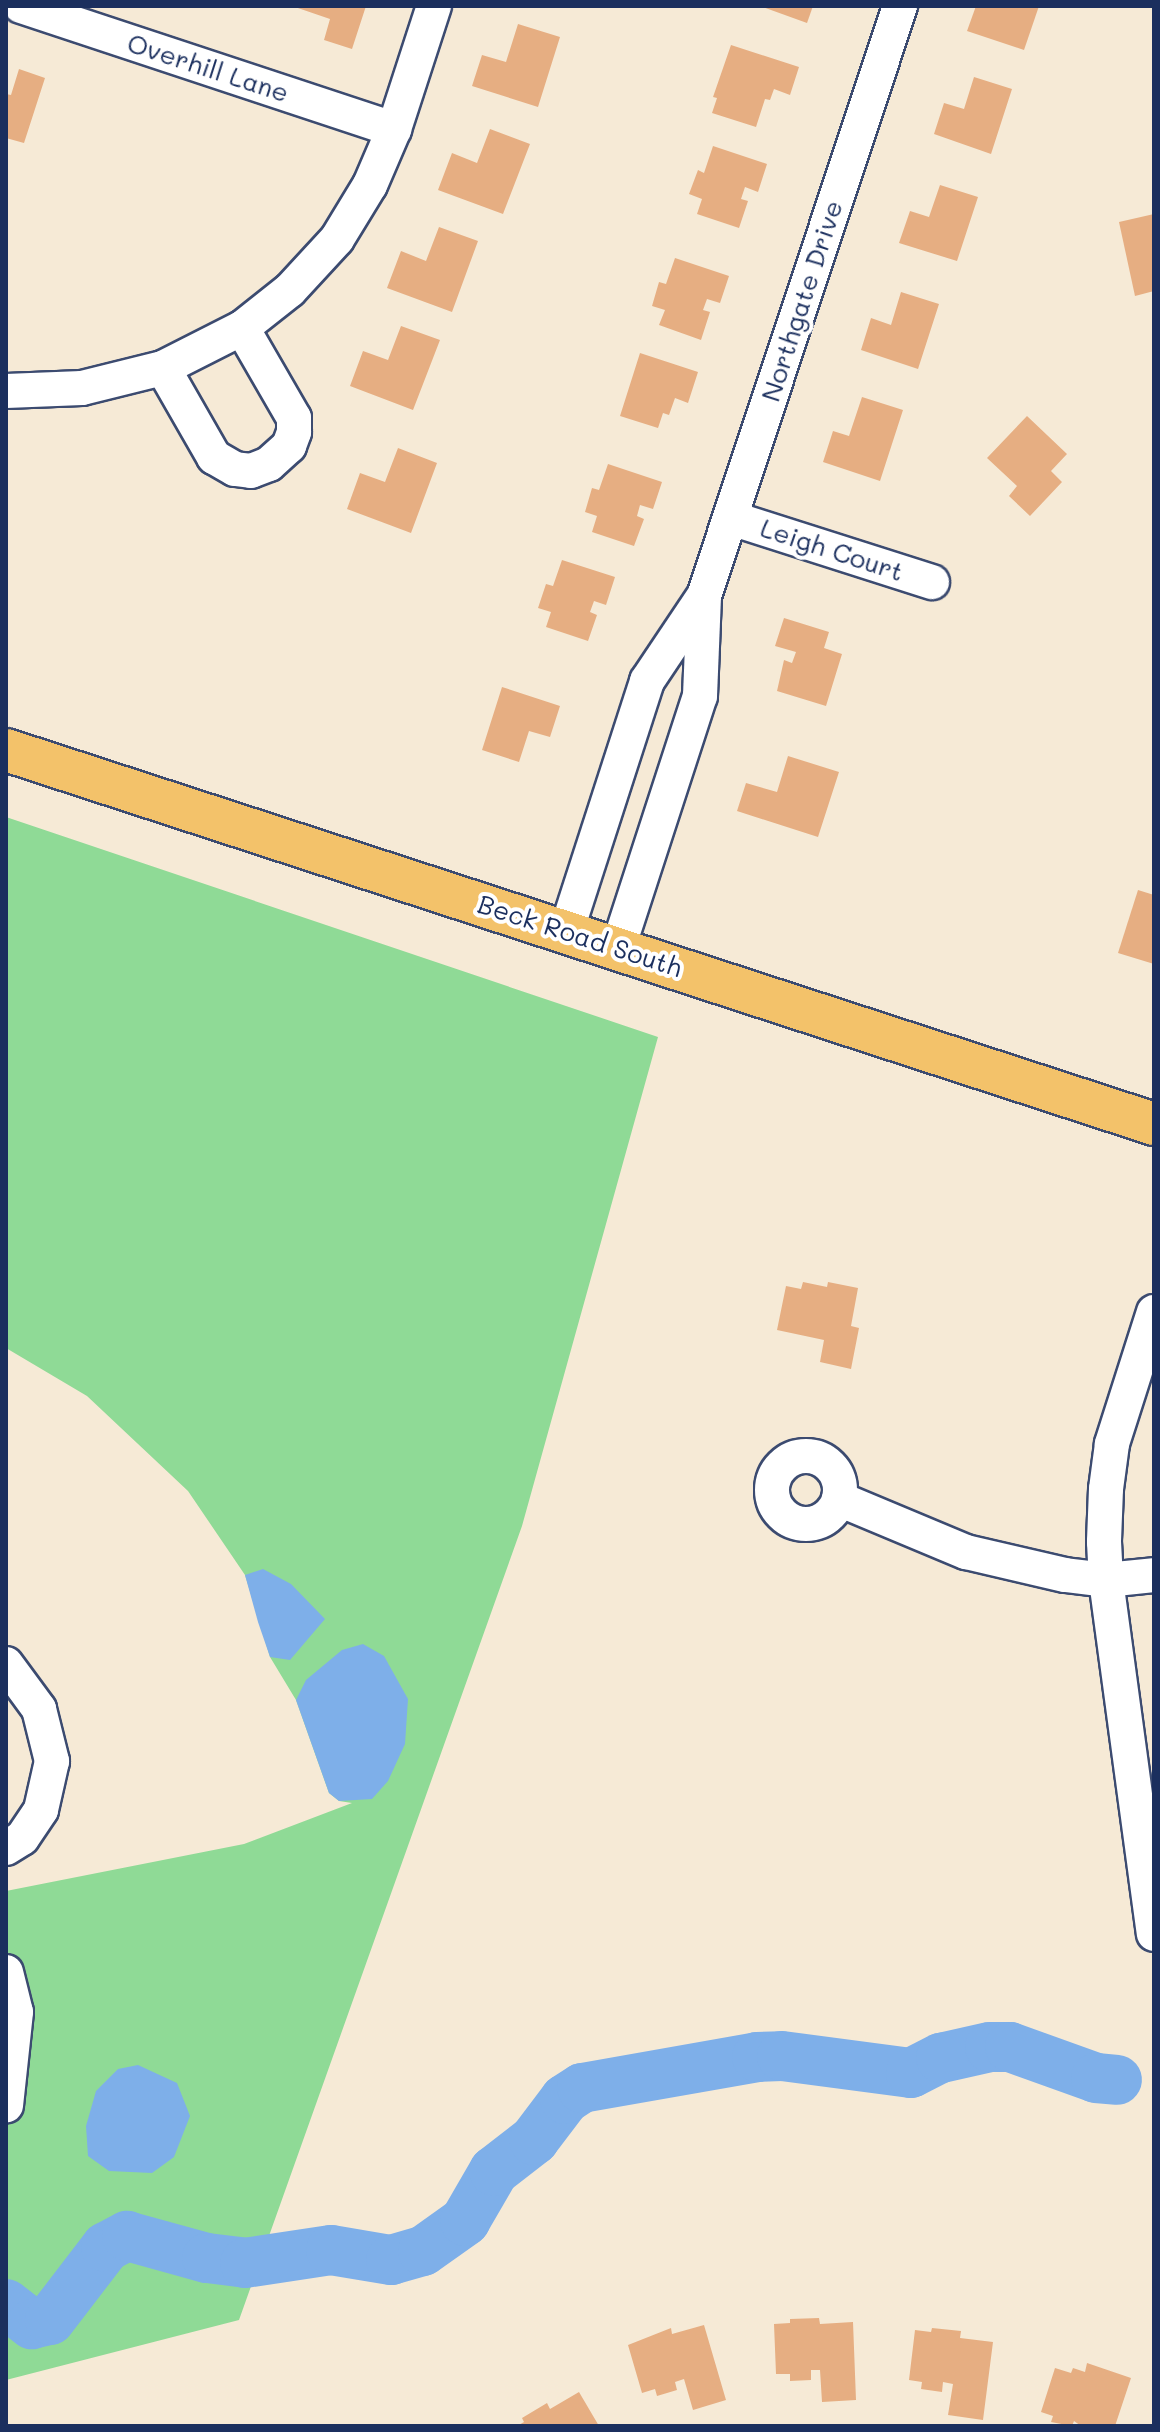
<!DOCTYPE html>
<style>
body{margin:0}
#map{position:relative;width:1160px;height:2432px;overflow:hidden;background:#f6ead6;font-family:Mali,sans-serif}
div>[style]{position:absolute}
.green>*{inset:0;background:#8fda96}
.water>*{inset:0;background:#7eafe9}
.river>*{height:50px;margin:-25px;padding:0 25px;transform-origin:25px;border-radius:25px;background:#7eafe9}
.building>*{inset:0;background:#e6ae82}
.roads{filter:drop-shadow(2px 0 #3c4b70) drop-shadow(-2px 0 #3c4b70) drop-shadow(0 2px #3c4b70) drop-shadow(0 -2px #3c4b70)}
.minor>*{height:34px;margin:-17px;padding:0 17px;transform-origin:17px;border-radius:17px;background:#fff}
.minor>.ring{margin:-17px;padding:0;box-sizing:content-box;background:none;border:34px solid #fff;border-radius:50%}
.major>*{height:42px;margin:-21px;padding:0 21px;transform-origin:21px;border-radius:21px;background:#f3c26a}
span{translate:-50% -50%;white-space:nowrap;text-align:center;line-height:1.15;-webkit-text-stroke:8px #fff;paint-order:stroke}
.street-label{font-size:26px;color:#1b2f5e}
.frame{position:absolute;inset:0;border:8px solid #1b2f5e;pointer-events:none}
</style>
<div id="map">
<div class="green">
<i style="clip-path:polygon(6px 817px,658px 1037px,522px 1526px,239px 2320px,6px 2380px,6px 1891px,244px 1844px,352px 1803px,339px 1801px,329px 1793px,296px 1700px,270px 1657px,245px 1575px,188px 1491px,87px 1396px,6px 1348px)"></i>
</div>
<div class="water">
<i style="clip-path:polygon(263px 1569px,291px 1584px,325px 1619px,290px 1660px,270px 1657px,258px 1622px,245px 1575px)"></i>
<i style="clip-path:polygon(363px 1644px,384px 1656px,408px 1699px,405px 1744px,388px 1781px,372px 1799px,339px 1801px,329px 1793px,296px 1700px,306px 1680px,342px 1650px)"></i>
<i style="clip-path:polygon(138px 2065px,177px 2083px,190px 2116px,174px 2157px,152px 2173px,109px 2171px,88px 2156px,86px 2126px,96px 2091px,118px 2069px)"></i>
</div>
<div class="river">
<i style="left:6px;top:2304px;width:33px;rotate:38deg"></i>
<i style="left:32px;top:2324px;width:18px;rotate:-13deg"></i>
<i style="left:50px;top:2320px;width:92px;rotate:-52.5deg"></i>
<i style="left:106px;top:2247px;width:24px;rotate:-28deg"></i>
<i style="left:127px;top:2236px;width:83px;rotate:15.4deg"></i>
<i style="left:207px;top:2258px;width:38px;rotate:7deg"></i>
<i style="left:245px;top:2263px;width:87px;rotate:-8.6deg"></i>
<i style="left:331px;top:2250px;width:61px;rotate:9.5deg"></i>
<i style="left:391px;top:2260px;width:33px;rotate:-16deg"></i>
<i style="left:423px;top:2251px;width:52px;rotate:-35.5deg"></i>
<i style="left:465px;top:2221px;width:58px;rotate:-59.9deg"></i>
<i style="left:494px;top:2171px;width:51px;rotate:-37.8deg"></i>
<i style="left:534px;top:2140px;width:51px;rotate:-52.9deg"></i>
<i style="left:565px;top:2099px;width:20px;rotate:-33deg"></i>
<i style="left:582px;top:2088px;width:178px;rotate:-10deg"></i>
<i style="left:757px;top:2057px;width:25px;rotate:-2deg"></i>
<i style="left:782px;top:2056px;width:130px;rotate:7.5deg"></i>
<i style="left:911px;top:2073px;width:34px;rotate:-27deg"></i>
<i style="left:941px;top:2058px;width:50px;rotate:-12.7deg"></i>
<i style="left:990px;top:2047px;width:20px"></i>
<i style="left:1010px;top:2047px;width:91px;rotate:19.8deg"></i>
<i style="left:1096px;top:2078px;width:21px;rotate:5deg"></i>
</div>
<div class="building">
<i style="clip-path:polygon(292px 6px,366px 6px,352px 49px,324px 40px,330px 19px)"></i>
<i style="clip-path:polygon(760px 6px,813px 6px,807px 23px)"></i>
<i style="clip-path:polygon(976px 6px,1039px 6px,1024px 50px,967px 31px)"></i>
<i style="clip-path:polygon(518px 24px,560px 37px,538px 107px,472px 86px,482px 55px,506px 62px)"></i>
<i style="clip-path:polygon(731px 45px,799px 67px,790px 95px,774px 89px,770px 100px,765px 99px,756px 127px,712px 113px,717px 98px,713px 97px)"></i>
<i style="clip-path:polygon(19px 69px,45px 78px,24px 143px,6px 138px,6px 94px,11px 95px)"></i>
<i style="clip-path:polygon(974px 77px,1012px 89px,991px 154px,934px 134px,944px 103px,964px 109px)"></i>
<i style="clip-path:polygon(490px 129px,530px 144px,503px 214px,438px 190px,452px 153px,477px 163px)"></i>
<i style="clip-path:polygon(713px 146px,767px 164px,758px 192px,745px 187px,741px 199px,748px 201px,739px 228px,697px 214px,702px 199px,689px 194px,698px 170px,704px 173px)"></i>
<i style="clip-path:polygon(940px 185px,978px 197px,957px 261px,899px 243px,910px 211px,929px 217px)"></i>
<i style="clip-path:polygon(1154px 214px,1154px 291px,1135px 296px,1119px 222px)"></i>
<i style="clip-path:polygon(439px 227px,478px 241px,452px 312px,387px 288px,401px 251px,426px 261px)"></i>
<i style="clip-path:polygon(675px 258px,729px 276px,720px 303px,707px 299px,703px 310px,710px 312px,701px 340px,659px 325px,665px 310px,652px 306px,659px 282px,666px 284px)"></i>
<i style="clip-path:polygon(901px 292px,939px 304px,918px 369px,861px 350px,871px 318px,891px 325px)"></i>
<i style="clip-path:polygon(401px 326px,440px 340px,413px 410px,350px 386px,363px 351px,388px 360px)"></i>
<i style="clip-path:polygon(640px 353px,698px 372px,688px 403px,675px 398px,669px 415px,663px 413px,658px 428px,620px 416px)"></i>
<i style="clip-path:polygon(862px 397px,903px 410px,880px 481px,823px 462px,833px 431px,849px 436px)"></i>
<i style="clip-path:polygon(1027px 416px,1067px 454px,1051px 471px,1062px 482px,1030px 516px,1009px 496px,1017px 486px,987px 458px)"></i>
<i style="clip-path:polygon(398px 448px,437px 463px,411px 533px,347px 509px,360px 473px,385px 482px)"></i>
<i style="clip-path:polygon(608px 464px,662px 482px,653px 509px,640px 505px,637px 516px,644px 519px,634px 546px,592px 532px,597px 516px,585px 512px,592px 488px,599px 490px)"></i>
<i style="clip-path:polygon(562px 560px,615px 577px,606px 605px,594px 601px,590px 612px,597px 615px,588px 641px,546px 627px,551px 612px,538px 608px,546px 584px,553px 586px)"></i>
<i style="clip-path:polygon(784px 618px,829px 632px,824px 648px,842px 654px,826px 706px,777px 691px,784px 660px,792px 663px,796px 652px,775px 646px)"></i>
<i style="clip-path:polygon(502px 687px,560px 706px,550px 737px,529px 731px,519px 762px,482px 750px)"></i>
<i style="clip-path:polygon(788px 756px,839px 772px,818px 837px,737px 811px,746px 783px,777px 792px)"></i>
<i style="clip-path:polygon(1138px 890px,1154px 895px,1154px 964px,1118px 953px)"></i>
<i style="clip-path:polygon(803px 1282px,827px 1287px,828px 1282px,858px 1288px,851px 1326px,859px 1328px,851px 1369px,820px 1362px,824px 1340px,777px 1330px,786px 1286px,801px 1289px)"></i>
<i style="clip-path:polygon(819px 2318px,820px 2324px,853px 2322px,856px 2400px,822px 2402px,820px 2370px,811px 2370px,811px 2380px,790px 2381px,790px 2374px,776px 2374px,774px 2324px,790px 2323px,790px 2319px)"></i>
<i style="clip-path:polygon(704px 2325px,726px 2400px,693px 2410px,684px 2379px,675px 2382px,677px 2390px,657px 2396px,655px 2389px,642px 2393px,628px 2345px,671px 2328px,672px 2334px)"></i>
<i style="clip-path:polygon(932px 2328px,961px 2331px,960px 2338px,993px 2342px,983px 2420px,948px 2415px,953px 2384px,943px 2382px,942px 2392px,921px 2389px,922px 2382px,909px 2380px,915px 2330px,931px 2332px)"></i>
<i style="clip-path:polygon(1087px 2363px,1131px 2378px,1115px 2426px,1081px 2426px,1074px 2421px,1072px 2426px,1051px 2422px,1053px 2416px,1041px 2412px,1055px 2368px,1071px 2373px,1073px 2368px,1085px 2372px)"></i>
<i style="clip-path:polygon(579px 2392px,599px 2426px,517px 2426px,524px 2422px,522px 2418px,547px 2403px,550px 2409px)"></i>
</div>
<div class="roads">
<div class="minor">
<i style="left:21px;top:6px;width:393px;rotate:18.3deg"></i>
<i style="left:163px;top:368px;width:103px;rotate:60.2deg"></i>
<i style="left:214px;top:457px;width:24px;rotate:30deg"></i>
<i style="left:235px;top:469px;width:16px;rotate:7deg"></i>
<i style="left:251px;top:471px;width:19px;rotate:-21deg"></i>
<i style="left:269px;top:464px;width:27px;rotate:-42deg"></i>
<i style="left:289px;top:446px;width:15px;rotate:-70deg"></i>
<i style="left:294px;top:432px;width:14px;rotate:-90deg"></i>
<i style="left:294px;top:418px;width:104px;rotate:-120deg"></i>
<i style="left:6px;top:391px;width:76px;rotate:-2.3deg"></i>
<i style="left:82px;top:388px;width:83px;rotate:-13.9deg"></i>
<i style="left:163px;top:368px;width:89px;rotate:-26.9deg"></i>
<i style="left:242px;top:328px;width:61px;rotate:-38.4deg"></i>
<i style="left:290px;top:290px;width:69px;rotate:-47.3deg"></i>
<i style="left:337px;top:239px;width:63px;rotate:-58.6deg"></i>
<i style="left:370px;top:185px;width:61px;rotate:-66.8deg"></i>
<i style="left:394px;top:129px;width:129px;rotate:-72deg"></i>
<i style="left:731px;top:518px;width:211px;rotate:17.7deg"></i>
<i style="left:566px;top:932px;width:264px;rotate:-72.1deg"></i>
<i style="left:647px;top:681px;width:102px;rotate:-56.2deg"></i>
<i style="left:704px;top:596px;width:622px;rotate:-71.62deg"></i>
<i style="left:618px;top:948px;width:265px;rotate:-72deg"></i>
<i style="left:700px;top:696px;width:99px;rotate:-87.7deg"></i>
<i style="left:1154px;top:1312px;width:139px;rotate:107.7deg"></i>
<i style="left:1112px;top:1444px;width:45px;rotate:97.6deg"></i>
<i style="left:1106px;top:1489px;width:53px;rotate:92.2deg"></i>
<i style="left:1104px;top:1542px;width:38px;rotate:87deg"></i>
<i style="left:1106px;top:1580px;width:357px;rotate:82.3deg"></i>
<i class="ring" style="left:772px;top:1456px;width:34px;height:34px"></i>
<i style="left:839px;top:1499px;width:138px;rotate:22.7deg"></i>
<i style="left:966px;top:1552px;width:102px;rotate:13.1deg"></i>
<i style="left:1065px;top:1575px;width:41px;rotate:7deg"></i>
<i style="left:1106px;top:1580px;width:48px;rotate:-5.9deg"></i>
<i style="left:6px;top:1664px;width:56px;rotate:53.7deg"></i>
<i style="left:39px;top:1709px;width:54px;rotate:76deg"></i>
<i style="left:52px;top:1761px;width:50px;rotate:102.7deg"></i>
<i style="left:41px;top:1810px;width:34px;rotate:124deg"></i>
<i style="left:22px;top:1838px;width:19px;rotate:148deg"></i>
<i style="left:6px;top:1972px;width:41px;rotate:76deg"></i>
<i style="left:16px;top:2012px;width:94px;rotate:96.1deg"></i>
</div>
<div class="major">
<i style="left:6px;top:750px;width:1207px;rotate:18.04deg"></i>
</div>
</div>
<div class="street-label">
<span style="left:208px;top:68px;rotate:18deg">Overhill Lane</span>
<span style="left:802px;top:301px;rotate:-72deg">Northgate Drive</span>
<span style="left:832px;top:550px;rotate:18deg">Leigh Court</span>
<span style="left:580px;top:936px;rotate:18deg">Beck Road South</span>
</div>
<div class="frame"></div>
</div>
